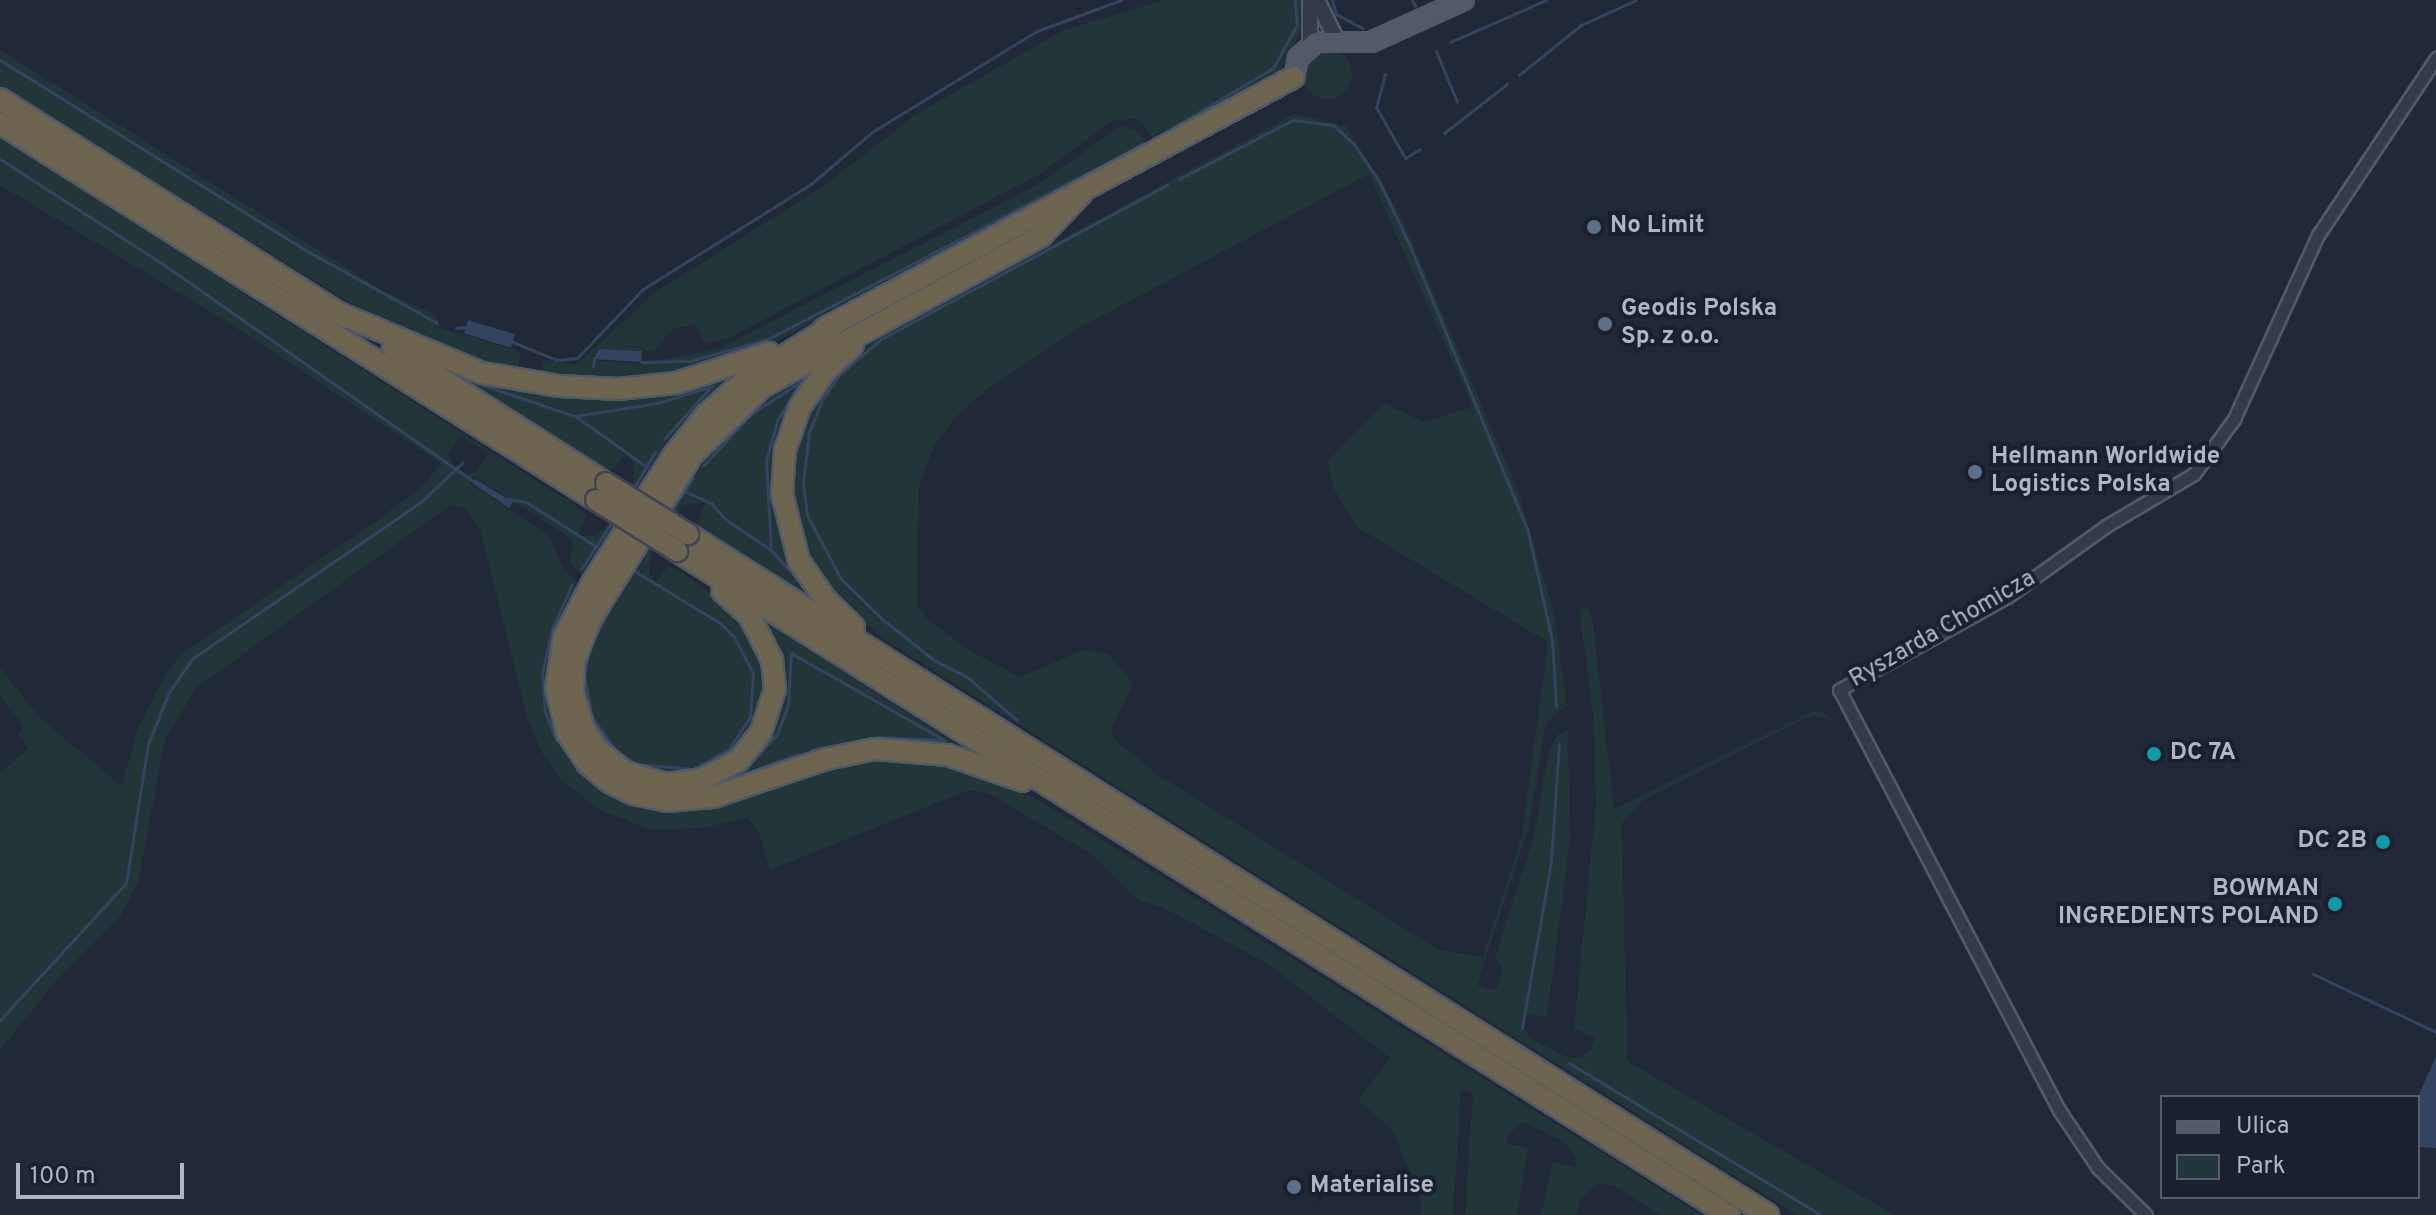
<!DOCTYPE html>
<style>
body{margin:0}
#map{position:relative;width:2436px;height:1215px;overflow:hidden;background:#212938;font-family:Overpass,sans-serif}
div>[style]{position:absolute}
.green>*{inset:0;background:#223539}
.round{border-radius:50%}
.water>*{inset:0;background:#34435f;transform-origin:0 0}
.stream>*{height:3px;margin:-1.5px;padding:0 1.5px;transform-origin:1.5px;border-radius:1.5px;background:#34435f}
.roads{filter:drop-shadow(2px 0 #515966) drop-shadow(-2px 0 #515966) drop-shadow(0 2px #515966) drop-shadow(0 -2px #515966)}
.minor>*{height:11px;margin:-5.5px;padding:0 5.5px;transform-origin:5.5px;border-radius:5.5px;background:#343b48}
.tertiary>*{height:14px;margin:-7px;padding:0 7px;transform-origin:7px;border-radius:7px;background:#343b48}
.primary>*{height:18px;margin:-9px;padding:0 9px;transform-origin:9px;border-radius:9px;background:#525a68}
.motorway>*{height:20px;margin:-10px;padding:0 10px;transform-origin:10px;border-radius:10px;background:#6e6551}
.bridges{filter:drop-shadow(2px 0 #3e4653) drop-shadow(-2px 0 #3e4653) drop-shadow(0 2px #3e4653) drop-shadow(0 -2px #3e4653)}
.motorway-bridge>*{height:20px;margin:-10px;padding:0 10px;transform-origin:10px;border-radius:10px;background:#6e6551}
.dots>*{width:22px;height:22px;translate:-50% -50%;box-sizing:border-box;border:4px solid #1a202d;border-radius:50%}
span{translate:-50% -50%;white-space:nowrap;text-align:center;line-height:1.15;-webkit-text-stroke:8px #1a202d;paint-order:stroke}
.poi-label{font-size:24px;color:#aeb6c5;font-weight:700}
.left{translate:0 -50%;text-align:left}
.right{translate:-100% -50%;text-align:right}
.street-label{font-size:24px;color:#aeb6c5}
.legend{position:absolute;left:2160px;top:1095px;width:260px;height:104px;box-sizing:border-box;background:#1a202d;border:2px solid #555c6a;margin:0;padding:10px 14px;list-style:none;font-size:24px;color:#aeb6c5}
.legend li{display:flex;align-items:center;gap:16px;height:40px}
.legend b{width:40px;border:2px solid #555c6a}
.scale{position:absolute;left:16px;top:1163px;width:168px;height:36px;box-sizing:border-box;border:4px solid #aeb6c5;border-top:0;padding-left:10px;font-size:24px;line-height:28px;white-space:nowrap;color:#aeb6c5;-webkit-text-stroke:6px #1a202d;paint-order:stroke}
</style>
<div id="map">
<div class="green">
<i style="clip-path:polygon(1164px 0,1303px 0,1304px 26px,1276px 78px,1163px 141px,1157px 142px,1137px 119px,1113px 120px,1040px 174px,729px 338px,704px 344px,696px 324px,673px 329px,653px 351px,597px 349px,592px 360px,643px 364px,722px 347px,1041px 183px,1120px 126px,1137px 130px,1147px 144px,1144px 151px,907px 276px,750px 354px,677px 375px,617px 382px,523px 376px,435px 349px,349px 302px,0 86px,0 50px,382px 290px,436px 315px,441px 328px,521px 352px,517px 373px,541px 377px,544px 360px,576px 365px,654px 293px,824px 186px,915px 115px,1062px 31px)"></i>
<i class="round" style="left:1302px;top:49px;width:50px;height:50px"></i>
<i style="clip-path:polygon(1284px 96px,796px 358px,751px 387px,701px 434px,675px 470px,583px 616px,567px 657px,564px 695px,577px 733px,600px 763px,639px 786px,664px 791px,704px 787px,732px 774px,761px 747px,778px 711px,781px 687px,779px 655px,767px 623px,964px 749px,900px 741px,848px 745px,723px 785px,672px 793px,643px 789px,625px 783px,594px 761px,576px 736px,564px 705px,561px 679px,571px 635px,680px 456px,717px 412px,785px 360px)"></i>
<i style="clip-path:polygon(evenodd,1294px 114px,1346px 126px,1401px 216px,1517px 488px,1553px 609px,1567px 705px,1546px 723px,1528px 829px,1477px 985px,1496px 991px,1503px 970px,1495px 957px,1534px 837px,1548px 755px,1557px 735px,1568px 730px,1570px 841px,1549px 1002px,1545px 1017px,1523px 1014px,1523px 1024px,1529px 1037px,1568px 1058px,1581px 1057px,1591px 1049px,1595px 1037px,1574px 1029px,1596px 804px,1593px 713px,1579px 609px,1588px 608px,1593px 623px,1614px 809px,1814px 711px,1825px 713px,1833px 720px,1815px 716px,1801px 720px,1642px 801px,1622px 823px,1627px 1061px,1895px 1215px,1797px 1215px,885px 640px,825px 587px,804px 550px,791px 495px,794px 451px,822px 388px,861px 347px,1294px 114px,1369px 174px,1473px 407px,1423px 422px,1384px 403px,1328px 461px,1334px 489px,1357px 527px,1548px 642px,1522px 836px,1483px 957px,1439px 950px,1158px 775px,1113px 738px,1112px 727px,1133px 684px,1109px 654px,1084px 650px,1019px 677px,969px 650px,928px 620px,917px 604px,919px 486px,935px 444px,956px 417px,985px 391px,1077px 329px,1369px 174px)"></i>
<i style="clip-path:polygon(evenodd,0 138px,573px 504px,587px 515px,577px 536px,594px 536px,604px 529px,634px 480px,633px 461px,626px 454px,611px 470px,598px 464px,450px 370px,505px 387px,558px 395px,699px 385px,739px 373px,679px 432px,585px 576px,569px 562px,573px 542px,562px 532px,474px 476px,469px 483px,549px 536px,564px 570px,579px 584px,554px 636px,547px 700px,568px 754px,608px 792px,635px 803px,864px 758px,948px 761px,1013px 784px,1701px 1215px,1659px 1215px,1615px 1186px,1597px 1183px,1580px 1200px,1576px 1215px,1541px 1215px,1553px 1162px,1576px 1168px,1575px 1156px,1564px 1142px,1524px 1122px,1510px 1132px,1506px 1144px,1528px 1147px,1517px 1215px,1465px 1215px,1473px 1093px,1461px 1089px,1453px 1215px,1421px 1215px,1422px 1204px,1393px 1130px,1358px 1100px,1390px 1058px,1268px 964px,1166px 909px,1138px 900px,1093px 855px,988px 793px,969px 790px,770px 870px,758px 831px,748px 818px,700px 828px,651px 830px,598px 809px,561px 780px,542px 753px,528px 719px,480px 529px,465px 508px,452px 504px,197px 687px,165px 739px,138px 882px,120px 917px,55px 982px,0 1050px,0 774px,28px 748px,19px 736px,23px 725px,0 696px,0 668px,40px 718px,122px 786px,138px 728px,167px 672px,184px 652px,378px 520px,426px 483px,441px 463px,221px 318px,0 185px,0 138px,460px 436px,489px 453px,476px 472px,467px 474px,452px 463px,448px 453px,460px 436px)"></i>
<i style="clip-path:polygon(827px 357px,777px 464px,818px 603px,697px 524px,705px 502px,682px 506px,650px 555px,649px 574px,656px 582px,668px 566px,683px 573px,740px 616px,765px 665px,765px 697px,757px 722px,736px 751px,712px 767px,675px 776px,633px 767px,603px 745px,581px 701px,585px 646px,697px 463px,757px 400px)"></i>
</div>
<div class="water">
<i style="left:468px;top:320px;width:49px;height:14px;rotate:17deg"></i>
<i style="clip-path:polygon(599px 349px,642px 351px,641px 362px,593px 359px)"></i>
<i style="clip-path:polygon(475px 479px,513px 502px,509px 508px,472px 483px)"></i>
<i style="clip-path:polygon(2436px 1056px,2436px 1148px,2418px 1147px,2418px 1097px)"></i>
</div>
<div class="stream">
<i style="left:1332px;top:0;width:15px;rotate:74deg"></i>
<i style="left:1336px;top:14px;width:30px;rotate:28deg"></i>
<i style="left:1412px;top:0;width:7px;rotate:63deg"></i>
<i style="left:1450px;top:42px;width:105px;rotate:-23.6deg"></i>
<i style="left:1436px;top:51px;width:55px;rotate:67.6deg"></i>
<i style="left:0;top:60px;width:364px;rotate:31.9deg"></i>
<i style="left:309px;top:252px;width:146px;rotate:29deg"></i>
<i style="left:1385px;top:74px;width:34px;rotate:105deg"></i>
<i style="left:1376px;top:107px;width:59px;rotate:60.4deg"></i>
<i style="left:1405px;top:158px;width:17px;rotate:-31deg"></i>
<i style="left:1519px;top:75px;width:80px;rotate:-38.9deg"></i>
<i style="left:1581px;top:25px;width:60px;rotate:-24.4deg"></i>
<i style="left:1444px;top:133px;width:80px;rotate:-37.9deg"></i>
<i style="left:1162px;top:134px;width:129px;rotate:-30.7deg"></i>
<i style="left:1273px;top:68px;width:49px;rotate:-60.8deg"></i>
<i style="left:1297px;top:25px;width:25px;rotate:-95deg"></i>
<i style="left:0;top:159px;width:190px;rotate:32.8deg"></i>
<i style="left:160px;top:262px;width:386px;rotate:35deg"></i>
<i style="left:1179px;top:179px;width:128px;rotate:-27.4deg"></i>
<i style="left:1293px;top:120px;width:40px;rotate:7.1deg"></i>
<i style="left:1333px;top:125px;width:27px;rotate:42deg"></i>
<i style="left:1353px;top:143px;width:46px;rotate:55.6deg"></i>
<i style="left:1379px;top:181px;width:70px;rotate:64.5deg"></i>
<i style="left:1409px;top:244px;width:312px;rotate:67.5deg"></i>
<i style="left:1528px;top:532px;width:111px;rotate:77.5deg"></i>
<i style="left:1552px;top:640px;width:66px;rotate:86.5deg"></i>
<i style="left:456px;top:328px;width:10px;rotate:-6deg"></i>
<i style="left:508px;top:340px;width:53px;rotate:22.2deg"></i>
<i style="left:557px;top:360px;width:20px;rotate:-6deg"></i>
<i style="left:577px;top:358px;width:95px;rotate:-46.3deg"></i>
<i style="left:643px;top:289px;width:198px;rotate:-32deg"></i>
<i style="left:811px;top:184px;width:80px;rotate:-40.4deg"></i>
<i style="left:872px;top:132px;width:193px;rotate:-31.5deg"></i>
<i style="left:1037px;top:31px;width:90px;rotate:-20.3deg"></i>
<i style="left:641px;top:362px;width:49px;rotate:-1.2deg"></i>
<i style="left:690px;top:361px;width:81px;rotate:-15.8deg"></i>
<i style="left:768px;top:339px;width:423px;rotate:-27.5deg"></i>
<i style="left:593px;top:366px;width:7px;rotate:-82deg"></i>
<i style="left:483px;top:385px;width:96px;rotate:18.8deg"></i>
<i style="left:664px;top:439px;width:67px;rotate:-48deg"></i>
<i style="left:703px;top:466px;width:71px;rotate:-47.3deg"></i>
<i style="left:751px;top:414px;width:59px;rotate:-33.1deg"></i>
<i style="left:647px;top:467px;width:88px;rotate:-144.7deg"></i>
<i style="left:575px;top:416px;width:84px;rotate:-8.9deg"></i>
<i style="left:658px;top:403px;width:57px;rotate:-17.5deg"></i>
<i style="left:633px;top:489px;width:43px;rotate:-59.3deg"></i>
<i style="left:684px;top:491px;width:30px;rotate:24deg"></i>
<i style="left:711px;top:503px;width:21px;rotate:49deg"></i>
<i style="left:725px;top:519px;width:55px;rotate:34deg"></i>
<i style="left:771px;top:550px;width:62px;rotate:48.3deg"></i>
<i style="left:507px;top:499px;width:19px;rotate:9deg"></i>
<i style="left:526px;top:502px;width:84px;rotate:32.4deg"></i>
<i style="left:670px;top:513px;width:42px;rotate:-56.7deg"></i>
<i style="left:771px;top:550px;width:89px;rotate:-93.2deg"></i>
<i style="left:766px;top:461px;width:41px;rotate:-74.6deg"></i>
<i style="left:777px;top:421px;width:45px;rotate:-59.5deg"></i>
<i style="left:581px;top:569px;width:60px;rotate:-56.6deg"></i>
<i style="left:633px;top:570px;width:32px;rotate:-56deg"></i>
<i style="left:592px;top:642px;width:41px;rotate:-62.2deg"></i>
<i style="left:588px;top:652px;width:24px;rotate:99deg"></i>
<i style="left:584px;top:676px;width:42px;rotate:79deg"></i>
<i style="left:592px;top:717px;width:40px;rotate:55.1deg"></i>
<i style="left:615px;top:750px;width:25px;rotate:34deg"></i>
<i style="left:636px;top:764px;width:57px;rotate:5deg"></i>
<i style="left:693px;top:769px;width:41px;rotate:-29.1deg"></i>
<i style="left:729px;top:749px;width:38px;rotate:-57deg"></i>
<i style="left:750px;top:717px;width:44px;rotate:-86.1deg"></i>
<i style="left:753px;top:673px;width:41px;rotate:-117.8deg"></i>
<i style="left:734px;top:637px;width:20px;rotate:-135deg"></i>
<i style="left:720px;top:623px;width:102px;rotate:-148.7deg"></i>
<i style="left:633px;top:570px;width:29px;rotate:121deg"></i>
<i style="left:1017px;top:720px;width:66px;rotate:-139.3deg"></i>
<i style="left:967px;top:677px;width:36px;rotate:-153deg"></i>
<i style="left:935px;top:661px;width:68px;rotate:-141.6deg"></i>
<i style="left:882px;top:619px;width:57px;rotate:-135.7deg"></i>
<i style="left:841px;top:579px;width:72px;rotate:-118deg"></i>
<i style="left:807px;top:515px;width:32px;rotate:-97deg"></i>
<i style="left:803px;top:483px;width:50px;rotate:-83.2deg"></i>
<i style="left:809px;top:433px;width:34px;rotate:-69deg"></i>
<i style="left:821px;top:401px;width:33px;rotate:-55deg"></i>
<i style="left:840px;top:374px;width:54px;rotate:-40.5deg"></i>
<i style="left:881px;top:339px;width:325px;rotate:-28.3deg"></i>
<i style="left:556px;top:740px;width:30px;rotate:-111deg"></i>
<i style="left:545px;top:712px;width:39px;rotate:-94deg"></i>
<i style="left:542px;top:673px;width:45px;rotate:-77.2deg"></i>
<i style="left:552px;top:629px;width:49px;rotate:-66deg"></i>
<i style="left:798px;top:754px;width:62px;rotate:160.1deg"></i>
<i style="left:740px;top:775px;width:55px;rotate:-47.9deg"></i>
<i style="left:777px;top:734px;width:31px;rotate:-69deg"></i>
<i style="left:788px;top:705px;width:52px;rotate:-86.7deg"></i>
<i style="left:791px;top:653px;width:176px;rotate:29.6deg"></i>
<i style="left:944px;top:740px;width:66px;rotate:-177.4deg"></i>
<i style="left:878px;top:737px;width:69px;rotate:169.2deg"></i>
<i style="left:2313px;top:974px;width:136px;rotate:25.2deg"></i>
<i style="left:0;top:1020px;width:186px;rotate:-47.4deg"></i>
<i style="left:126px;top:883px;width:141px;rotate:-81deg"></i>
<i style="left:148px;top:744px;width:56px;rotate:-68deg"></i>
<i style="left:169px;top:692px;width:42px;rotate:-54.8deg"></i>
<i style="left:193px;top:658px;width:276px;rotate:-34.4deg"></i>
<i style="left:421px;top:502px;width:57px;rotate:-43.6deg"></i>
<i style="left:1522px;top:1028px;width:169px;rotate:-80.1deg"></i>
<i style="left:1551px;top:861px;width:118px;rotate:-86.1deg"></i>
<i style="left:1569px;top:1063px;width:294px;rotate:31.1deg"></i>
</div>
<div class="roads">
<div class="minor">
<i style="left:2146px;top:1215px;width:67px;rotate:-135.6deg"></i>
<i style="left:2098px;top:1168px;width:70px;rotate:-123.9deg"></i>
<i style="left:2059px;top:1110px;width:474px;rotate:-117.6deg"></i>
<i style="left:1839px;top:690px;width:192px;rotate:-29deg"></i>
<i style="left:2007px;top:597px;width:122px;rotate:-35.6deg"></i>
<i style="left:2106px;top:526px;width:102px;rotate:-30.6deg"></i>
<i style="left:2194px;top:474px;width:68px;rotate:-54deg"></i>
<i style="left:2234px;top:419px;width:202px;rotate:-65.5deg"></i>
<i style="left:2318px;top:235px;width:213px;rotate:-56.3deg"></i>
</div>
<div class="tertiary">
<i style="left:1310px;top:0;width:44px;rotate:90deg"></i>
<i style="left:1317px;top:0;width:46px;rotate:64deg"></i>
</div>
<div class="primary">
<i style="left:1294px;top:77px;width:19px;rotate:-78deg"></i>
<i style="left:1298px;top:58px;width:24px;rotate:-42deg"></i>
<i style="left:1316px;top:42px;width:55px"></i>
<i style="left:1371px;top:42px;width:102px;rotate:-24.3deg"></i>
</div>
<div class="motorway">
<i style="left:0;top:99px;width:409px;rotate:32.3deg"></i>
<i style="left:0;top:123px;width:705px;rotate:32.32deg"></i>
<i style="left:336px;top:312px;width:158px;rotate:22.7deg"></i>
<i style="left:482px;top:373px;width:79px;rotate:9.5deg"></i>
<i style="left:560px;top:386px;width:58px;rotate:3deg"></i>
<i style="left:618px;top:389px;width:58px;rotate:-5.9deg"></i>
<i style="left:676px;top:383px;width:98px;rotate:-17.9deg"></i>
<i style="left:835px;top:324px;width:107px;rotate:147.9deg"></i>
<i style="left:744px;top:381px;width:51px;rotate:138.2deg"></i>
<i style="left:706px;top:415px;width:51px;rotate:128.7deg"></i>
<i style="left:674px;top:455px;width:154px;rotate:122.6deg"></i>
<i style="left:591px;top:585px;width:59px;rotate:117.4deg"></i>
<i style="left:564px;top:637px;width:52px;rotate:98.9deg"></i>
<i style="left:556px;top:688px;width:46px;rotate:76.3deg"></i>
<i style="left:567px;top:733px;width:36px;rotate:56deg"></i>
<i style="left:587px;top:763px;width:30px;rotate:40deg"></i>
<i style="left:610px;top:782px;width:27px;rotate:27deg"></i>
<i style="left:634px;top:794px;width:34px;rotate:12deg"></i>
<i style="left:667px;top:801px;width:46px;rotate:-5deg"></i>
<i style="left:713px;top:797px;width:119px;rotate:-18.6deg"></i>
<i style="left:826px;top:759px;width:50px;rotate:-11.5deg"></i>
<i style="left:875px;top:749px;width:73px;rotate:4.7deg"></i>
<i style="left:948px;top:755px;width:79px;rotate:19.1deg"></i>
<i style="left:824px;top:329px;width:533px;rotate:-28.2deg"></i>
<i style="left:853px;top:345px;width:40px;rotate:137deg"></i>
<i style="left:824px;top:372px;width:42px;rotate:124.4deg"></i>
<i style="left:800px;top:407px;width:46px;rotate:109.2deg"></i>
<i style="left:785px;top:450px;width:44px;rotate:93.9deg"></i>
<i style="left:782px;top:494px;width:69px;rotate:75.8deg"></i>
<i style="left:799px;top:561px;width:47px;rotate:55.3deg"></i>
<i style="left:826px;top:600px;width:39px;rotate:44deg"></i>
<i style="left:393px;top:348px;width:252px;rotate:32.4deg"></i>
<i style="left:688px;top:534px;width:1277px;rotate:32.23deg"></i>
<i style="left:677px;top:551px;width:1244px;rotate:32.26deg"></i>
<i style="left:722px;top:591px;width:36px;rotate:42deg"></i>
<i style="left:749px;top:615px;width:51px;rotate:62.9deg"></i>
<i style="left:772px;top:660px;width:29px;rotate:84deg"></i>
<i style="left:775px;top:689px;width:45px;rotate:108deg"></i>
<i style="left:761px;top:732px;width:36px;rotate:128deg"></i>
<i style="left:739px;top:760px;width:41px;rotate:152.2deg"></i>
<i style="left:703px;top:779px;width:36px;rotate:172deg"></i>
<i style="left:667px;top:784px;width:44px;rotate:-164.1deg"></i>
<i style="left:625px;top:772px;width:35px;rotate:-141deg"></i>
<i style="left:598px;top:750px;width:25px;rotate:-124deg"></i>
<i style="left:584px;top:729px;width:39px;rotate:-107deg"></i>
<i style="left:573px;top:692px;width:30px;rotate:-88deg"></i>
<i style="left:574px;top:662px;width:45px;rotate:-69.1deg"></i>
<i style="left:590px;top:620px;width:194px;rotate:-58.3deg"></i>
<i style="left:692px;top:455px;width:98px;rotate:-44.2deg"></i>
<i style="left:762px;top:387px;width:317px;rotate:-28.4deg"></i>
<i style="left:1041px;top:236px;width:59px;rotate:-46.4deg"></i>
</div>
</div>
<div class="bridges">
<div class="motorway-bridge">
<i style="left:606px;top:483px;width:97px;rotate:31.9deg"></i>
<i style="left:596px;top:500px;width:96px;rotate:32.2deg"></i>
</div>
</div>
<div class="dots">
<i style="left:1594px;top:227px;background:#5c6f8a"></i>
<i style="left:1605px;top:324px;background:#5c6f8a"></i>
<i style="left:1975px;top:472px;background:#5c6f8a"></i>
<i style="left:2154px;top:754px;background:#0f9aa8"></i>
<i style="left:2383px;top:842px;background:#0f9aa8"></i>
<i style="left:2335px;top:904px;background:#0f9aa8"></i>
<i style="left:1294px;top:1187px;background:#5c6f8a"></i>
</div>
<div class="poi-label">
<span class="left" style="left:1610px;top:227px">No Limit</span>
<span class="left" style="left:1621px;top:324px">Geodis Polska<br>Sp. z o.o.</span>
<span class="left" style="left:1991px;top:472px">Hellmann Worldwide<br>Logistics Polska</span>
<span class="left" style="left:2170px;top:754px">DC 7A</span>
<span class="right" style="left:2367px;top:842px">DC 2B</span>
<span class="right" style="left:2319px;top:904px">BOWMAN<br>INGREDIENTS POLAND</span>
<span class="left" style="left:1310px;top:1187px">Materialise</span>
</div>
<div class="street-label">
<span style="left:1943px;top:630px;rotate:-30deg">Ryszarda Chomicza</span>
</div>
<ul class="legend">
<li><b style="height:10px;background:#525a68"></b>Ulica</li>
<li><b style="height:22px;background:#223539"></b>Park</li>
</ul>
<div class="scale">100 m</div>
</div>
